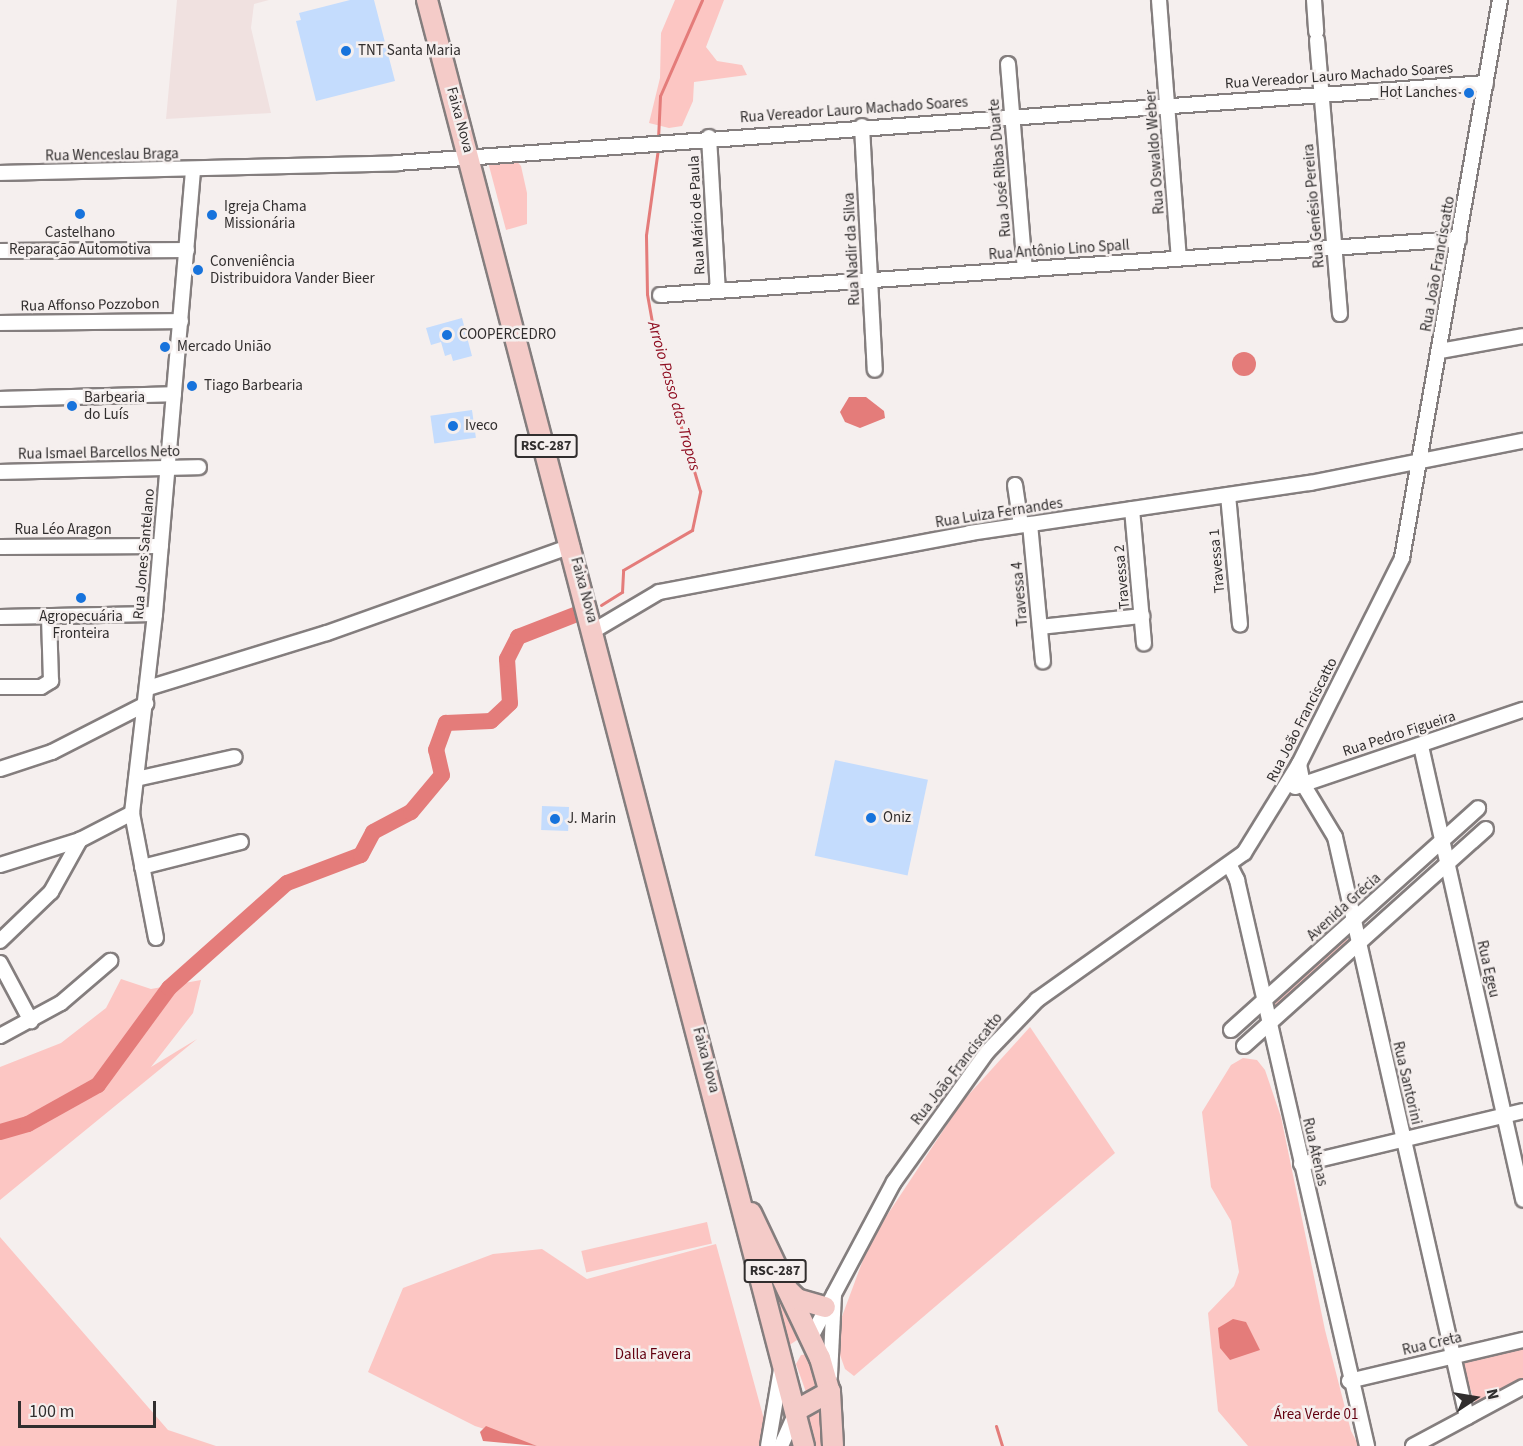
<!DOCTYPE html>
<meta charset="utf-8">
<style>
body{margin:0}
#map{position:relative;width:1523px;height:1446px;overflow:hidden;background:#f5efee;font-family:"Source Sans 3",sans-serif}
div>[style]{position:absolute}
.built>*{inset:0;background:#f0e1e0}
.green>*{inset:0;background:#fcc6c3;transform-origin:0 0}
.water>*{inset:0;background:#e47c7a}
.round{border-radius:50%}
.stream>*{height:3px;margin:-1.5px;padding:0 1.5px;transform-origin:1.5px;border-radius:1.5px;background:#e47c7a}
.river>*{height:16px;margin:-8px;padding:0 8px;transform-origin:8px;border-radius:8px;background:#e47c7a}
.building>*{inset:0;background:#c4dcfd;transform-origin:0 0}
.roads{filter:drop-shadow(2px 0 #847e7e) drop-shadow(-2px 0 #847e7e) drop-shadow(0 2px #847e7e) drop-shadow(0 -2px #847e7e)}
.minor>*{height:14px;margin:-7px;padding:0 7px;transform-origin:7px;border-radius:7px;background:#fff}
.highway>*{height:20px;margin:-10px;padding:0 10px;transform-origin:10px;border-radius:10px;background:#f4cbc8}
.dots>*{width:16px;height:16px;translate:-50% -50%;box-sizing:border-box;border:3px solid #f5efee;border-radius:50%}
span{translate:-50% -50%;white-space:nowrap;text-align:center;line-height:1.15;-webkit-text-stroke:5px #f5efee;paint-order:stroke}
.shield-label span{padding:2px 4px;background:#f5efee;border:2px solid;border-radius:4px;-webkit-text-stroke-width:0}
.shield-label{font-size:14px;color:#312e2e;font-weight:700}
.poi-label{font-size:15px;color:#312e2e}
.left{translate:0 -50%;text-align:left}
.right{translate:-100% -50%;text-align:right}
.street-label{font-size:15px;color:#312e2e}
.park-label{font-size:15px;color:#630010}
.water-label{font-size:16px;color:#8f0e21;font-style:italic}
.north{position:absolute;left:1445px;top:1368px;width:60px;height:60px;-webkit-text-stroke:4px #f5efee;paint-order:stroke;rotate:78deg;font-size:16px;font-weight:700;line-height:24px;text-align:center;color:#312e2e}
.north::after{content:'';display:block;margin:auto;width:21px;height:27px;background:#312e2e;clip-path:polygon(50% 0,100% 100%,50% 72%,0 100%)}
.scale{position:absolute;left:18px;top:1401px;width:138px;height:27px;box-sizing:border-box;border:3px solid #312e2e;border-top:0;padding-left:8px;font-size:18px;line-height:21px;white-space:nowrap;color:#312e2e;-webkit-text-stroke:4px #f5efee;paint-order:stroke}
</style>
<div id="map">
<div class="built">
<i style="clip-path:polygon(177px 0,269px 0,254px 4px,251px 28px,271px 113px,166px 119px)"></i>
</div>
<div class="green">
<i style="clip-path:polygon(675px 0,724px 0,706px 47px,717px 61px,742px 65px,747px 75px,694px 82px,693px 101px,682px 126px,669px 128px,649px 123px,660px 78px,661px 33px)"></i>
<i style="clip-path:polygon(513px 157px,521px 166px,527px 193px,527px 224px,506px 230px,488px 162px)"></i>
<i style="clip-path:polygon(1346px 937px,1350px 942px,1281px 1008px,1276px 1008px,1273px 1000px)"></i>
<i style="clip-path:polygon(121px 979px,151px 989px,201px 980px,193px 1013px,151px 1067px,197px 1039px,0 1200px,0 1067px,61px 1043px,106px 1008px)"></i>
<i style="clip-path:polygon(1030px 1027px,1115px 1153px,854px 1376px,845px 1369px,834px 1338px,870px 1241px,962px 1102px)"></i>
<i style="clip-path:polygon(1243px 1058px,1257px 1060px,1265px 1070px,1281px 1117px,1325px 1330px,1351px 1431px,1359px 1446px,1248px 1446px,1218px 1411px,1208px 1313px,1234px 1286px,1239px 1272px,1231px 1221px,1211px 1187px,1202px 1112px,1231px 1065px)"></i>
<i style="left:707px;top:1222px;width:22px;height:129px;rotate:77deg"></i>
<i style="clip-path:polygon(0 1237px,168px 1430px,216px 1446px,0 1446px)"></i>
<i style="clip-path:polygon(716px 1244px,765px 1423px,759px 1446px,537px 1446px,475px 1426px,368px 1372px,403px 1288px,493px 1254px,542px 1249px,587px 1279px)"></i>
<i style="clip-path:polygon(765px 1262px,800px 1338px,788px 1346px)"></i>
<i style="clip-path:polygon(1523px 1347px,1523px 1380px,1476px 1405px,1461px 1363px)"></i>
<i style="clip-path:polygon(809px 1354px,822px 1388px,807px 1395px,796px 1364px,801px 1355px)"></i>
<i style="clip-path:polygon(826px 1404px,824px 1446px,813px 1446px,806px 1415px)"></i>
</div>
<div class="water">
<i class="round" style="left:1232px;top:352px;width:24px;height:24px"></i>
<i style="clip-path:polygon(849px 397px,866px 397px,884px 411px,885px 418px,860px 428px,845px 422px,840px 412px)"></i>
<i style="clip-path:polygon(1233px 1319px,1246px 1322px,1260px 1350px,1230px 1360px,1220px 1348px,1218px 1328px)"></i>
<i style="clip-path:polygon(486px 1426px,537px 1446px,483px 1441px,480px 1432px)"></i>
</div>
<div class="stream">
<i style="left:658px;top:139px;width:43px;rotate:-87.3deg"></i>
<i style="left:660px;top:96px;width:105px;rotate:-66.4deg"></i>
<i style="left:601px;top:605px;width:25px;rotate:-32deg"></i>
<i style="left:622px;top:592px;width:22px;rotate:-87deg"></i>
<i style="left:623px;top:570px;width:80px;rotate:-30.1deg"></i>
<i style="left:692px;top:530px;width:40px;rotate:-78deg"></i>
<i style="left:700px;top:491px;width:159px;rotate:-106.5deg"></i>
<i style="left:655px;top:339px;width:46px;rotate:-100.1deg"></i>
<i style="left:647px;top:294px;width:59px;rotate:-91deg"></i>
<i style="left:646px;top:235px;width:87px;rotate:-82.1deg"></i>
<i style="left:996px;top:1426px;width:21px;rotate:73deg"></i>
</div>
<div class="river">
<i style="left:0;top:1132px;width:29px;rotate:-16deg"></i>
<i style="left:28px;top:1124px;width:80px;rotate:-29.1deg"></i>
<i style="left:98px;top:1085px;width:120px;rotate:-53.8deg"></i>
<i style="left:169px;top:988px;width:158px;rotate:-41.7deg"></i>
<i style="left:287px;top:883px;width:79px;rotate:-20.7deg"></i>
<i style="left:361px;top:855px;width:26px;rotate:-62deg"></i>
<i style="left:373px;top:832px;width:43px;rotate:-27.8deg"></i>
<i style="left:411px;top:812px;width:48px;rotate:-50deg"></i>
<i style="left:442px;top:775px;width:26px;rotate:-103deg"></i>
<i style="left:436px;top:750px;width:29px;rotate:-70deg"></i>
<i style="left:446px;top:723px;width:45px;rotate:-2.5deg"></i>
<i style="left:491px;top:721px;width:26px;rotate:-43deg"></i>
<i style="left:510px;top:703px;width:44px;rotate:-93.9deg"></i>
<i style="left:507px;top:659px;width:25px;rotate:-63deg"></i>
<i style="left:518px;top:637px;width:63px;rotate:-21.3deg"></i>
</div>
<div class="building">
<i style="clip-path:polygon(350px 0,374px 0,395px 81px,316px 101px,296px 21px,301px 20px,299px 13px)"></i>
<i style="clip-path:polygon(462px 318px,472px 356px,453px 361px,451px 354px,445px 356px,441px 342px,431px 345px,426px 328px)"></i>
<i style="left:472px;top:410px;width:28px;height:42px;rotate:82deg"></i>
<i style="left:835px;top:760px;width:95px;height:98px;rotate:12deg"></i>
<i style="left:542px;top:806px;width:27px;height:24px;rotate:2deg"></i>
</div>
<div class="roads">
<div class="minor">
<i style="left:1159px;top:0;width:259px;rotate:85.6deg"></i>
<i style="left:1314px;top:0;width:32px;rotate:86deg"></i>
<i style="left:1317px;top:40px;width:275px;rotate:85.2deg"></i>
<i style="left:1008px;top:64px;width:206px;rotate:85.3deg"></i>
<i style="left:862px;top:126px;width:244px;rotate:87deg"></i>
<i style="left:709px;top:137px;width:154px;rotate:86.7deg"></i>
<i style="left:0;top:173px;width:396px;rotate:-1.4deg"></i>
<i style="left:396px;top:163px;width:1093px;rotate:-4.2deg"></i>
<i style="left:0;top:251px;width:187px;rotate:-0.3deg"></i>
<i style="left:660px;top:295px;width:801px;rotate:-4.01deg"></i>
<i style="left:0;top:323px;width:181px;rotate:-0.6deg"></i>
<i style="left:1440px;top:351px;width:84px;rotate:-10.2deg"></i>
<i style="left:0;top:399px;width:174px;rotate:-1.6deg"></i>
<i style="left:0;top:472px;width:199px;rotate:-1.4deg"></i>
<i style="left:1015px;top:485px;width:40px;rotate:81.5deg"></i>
<i style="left:1228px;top:495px;width:130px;rotate:84.7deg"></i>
<i style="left:1132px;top:509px;width:135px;rotate:84.9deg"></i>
<i style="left:1030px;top:524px;width:138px;rotate:84.6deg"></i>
<i style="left:0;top:547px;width:161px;rotate:-0.4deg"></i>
<i style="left:0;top:617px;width:155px;rotate:-1.1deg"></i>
<i style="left:1040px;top:627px;width:103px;rotate:-6.2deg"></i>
<i style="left:595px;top:630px;width:74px;rotate:-30.7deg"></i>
<i style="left:659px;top:592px;width:317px;rotate:-10.7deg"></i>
<i style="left:970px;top:533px;width:344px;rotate:-8.4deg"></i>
<i style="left:1310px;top:483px;width:217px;rotate:-11.2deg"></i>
<i style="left:0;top:687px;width:41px"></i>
<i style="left:41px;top:687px;width:12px;rotate:-31deg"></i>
<i style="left:51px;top:681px;width:65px;rotate:-91.8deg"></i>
<i style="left:148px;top:688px;width:187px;rotate:-17.1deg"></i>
<i style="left:327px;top:633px;width:260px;rotate:-19.6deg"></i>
<i style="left:1421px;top:746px;width:465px;rotate:77.3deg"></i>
<i style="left:1299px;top:764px;width:20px;rotate:79deg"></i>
<i style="left:1303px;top:784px;width:62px;rotate:58.9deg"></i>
<i style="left:1335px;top:837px;width:595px;rotate:77.18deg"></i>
<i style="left:0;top:769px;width:55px;rotate:-18.1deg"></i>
<i style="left:52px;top:752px;width:106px;rotate:-27.1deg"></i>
<i style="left:136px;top:779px;width:101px;rotate:-12.5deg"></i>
<i style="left:1295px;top:787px;width:241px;rotate:-18.7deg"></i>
<i style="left:0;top:865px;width:84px;rotate:-17.4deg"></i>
<i style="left:80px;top:840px;width:59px;rotate:-27.4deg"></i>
<i style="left:1230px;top:866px;width:16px;rotate:63deg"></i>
<i style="left:1237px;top:880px;width:581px;rotate:77.06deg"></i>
<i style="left:142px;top:867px;width:102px;rotate:-14.2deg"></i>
<i style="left:156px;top:938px;width:127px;rotate:-100.9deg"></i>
<i style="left:132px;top:813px;width:200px;rotate:-83.4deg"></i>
<i style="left:155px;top:614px;width:446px;rotate:-85.1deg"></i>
<i style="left:0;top:941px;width:71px;rotate:-43.9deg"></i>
<i style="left:51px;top:892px;width:60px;rotate:-60.9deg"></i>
<i style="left:0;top:963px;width:66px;rotate:61.9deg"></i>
<i style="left:1231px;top:1030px;width:332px;rotate:-41.9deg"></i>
<i style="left:0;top:1036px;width:69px;rotate:-28.4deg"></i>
<i style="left:61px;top:1003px;width:65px;rotate:-40.6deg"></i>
<i style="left:1244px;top:1046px;width:325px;rotate:-41.9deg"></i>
<i style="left:1301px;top:1164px;width:228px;rotate:-13.4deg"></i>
<i style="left:810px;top:1339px;width:178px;rotate:-61.9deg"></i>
<i style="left:894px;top:1182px;width:160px;rotate:-54.4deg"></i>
<i style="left:987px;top:1052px;width:72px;rotate:-46.1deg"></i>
<i style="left:1037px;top:1000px;width:254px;rotate:-35.4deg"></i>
<i style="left:1244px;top:853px;width:105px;rotate:-58.3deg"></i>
<i style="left:1299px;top:764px;width:230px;rotate:-63.4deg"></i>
<i style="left:1402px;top:558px;width:567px;rotate:-80.04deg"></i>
<i style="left:830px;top:1376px;width:82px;rotate:-87.2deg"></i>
<i style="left:1349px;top:1381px;width:179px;rotate:-13.3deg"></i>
<i style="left:768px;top:1446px;width:78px;rotate:-80.4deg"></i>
<i style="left:781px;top:1446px;width:39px;rotate:-66deg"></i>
<i style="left:1413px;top:1446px;width:125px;rotate:-28.2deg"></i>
</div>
<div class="highway">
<i style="left:427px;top:0;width:1494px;rotate:75.39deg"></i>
<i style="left:751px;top:1213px;width:161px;rotate:64.6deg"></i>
<i style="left:820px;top:1358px;width:35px;rotate:74deg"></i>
<i style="left:830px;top:1392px;width:54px;rotate:86.8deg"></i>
<i style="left:788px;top:1290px;width:13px;rotate:45deg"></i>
<i style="left:797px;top:1299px;width:29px;rotate:16deg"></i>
<i style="left:797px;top:1410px;width:38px;rotate:-29deg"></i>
</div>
</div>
<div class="dots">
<i style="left:346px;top:51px;background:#1773dc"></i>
<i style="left:1469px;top:93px;background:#1773dc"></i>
<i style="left:80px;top:214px;background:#1773dc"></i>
<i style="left:212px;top:215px;background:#1773dc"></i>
<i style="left:198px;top:270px;background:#1773dc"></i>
<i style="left:447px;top:335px;background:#1773dc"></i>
<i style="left:165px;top:347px;background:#1773dc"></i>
<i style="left:192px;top:386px;background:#1773dc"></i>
<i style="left:72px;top:406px;background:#1773dc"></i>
<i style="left:453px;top:426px;background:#1773dc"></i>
<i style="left:81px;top:598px;background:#1773dc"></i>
<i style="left:871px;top:818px;background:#1773dc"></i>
<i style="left:555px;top:819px;background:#1773dc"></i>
</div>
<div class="shield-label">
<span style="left:546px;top:446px">RSC-287</span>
<span style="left:775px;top:1271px">RSC-287</span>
</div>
<div class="poi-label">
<span class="left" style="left:358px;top:51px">TNT Santa Maria</span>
<span class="right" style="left:1457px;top:93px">Hot Lanches</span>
<span class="left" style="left:224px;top:215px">Igreja Chama<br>Missionária</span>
<span style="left:80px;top:241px">Castelhano<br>Reparação Automotiva</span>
<span class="left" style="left:210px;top:270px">Conveniência<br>Distribuidora Vander Bieer</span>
<span class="left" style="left:459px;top:335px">COOPERCEDRO</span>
<span class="left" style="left:177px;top:347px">Mercado União</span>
<span class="left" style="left:204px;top:386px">Tiago Barbearia</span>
<span class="left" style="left:84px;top:406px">Barbearia<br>do Luís</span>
<span class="left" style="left:465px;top:426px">Iveco</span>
<span style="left:81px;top:625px">Agropecuária<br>Fronteira</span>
<span class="left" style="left:883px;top:818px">Oniz</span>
<span class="left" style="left:567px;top:819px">J. Marin</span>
</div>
<div class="street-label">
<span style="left:1339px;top:76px;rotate:-4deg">Rua Vereador Lauro Machado Soares</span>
<span style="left:854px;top:110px;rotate:-4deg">Rua Vereador Lauro Machado Soares</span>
<span style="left:460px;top:120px;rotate:75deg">Faixa Nova</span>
<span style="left:1155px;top:152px;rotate:-94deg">Rua Oswaldo Weber</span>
<span style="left:112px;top:155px;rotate:-1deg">Rua Wenceslau Braga</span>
<span style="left:1000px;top:168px;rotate:-95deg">Rua José Ribas Duarte</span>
<span style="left:1314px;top:206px;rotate:-95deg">Rua Genésio Pereira</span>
<span style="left:697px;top:215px;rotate:-93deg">Rua Mário de Paula</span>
<span style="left:852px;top:249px;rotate:-93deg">Rua Nadir da Silva</span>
<span style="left:1059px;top:250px;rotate:-4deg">Rua Antônio Lino Spall</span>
<span style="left:1438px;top:264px;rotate:-80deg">Rua João Franciscatto</span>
<span style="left:90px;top:305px;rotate:-1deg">Rua Affonso Pozzobon</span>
<span style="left:99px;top:453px;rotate:-1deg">Rua Ismael Barcellos Neto</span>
<span style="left:999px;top:513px;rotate:-9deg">Rua Luiza Fernandes</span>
<span style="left:63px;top:530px">Rua Léo Aragon</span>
<span style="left:144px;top:554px;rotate:-85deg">Rua Jones Santelano</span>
<span style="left:1217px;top:561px;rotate:-95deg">Travessa 1</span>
<span style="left:1122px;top:577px;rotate:-95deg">Travessa 2</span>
<span style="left:584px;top:590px;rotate:75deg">Faixa Nova</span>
<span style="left:1020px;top:594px;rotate:-95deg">Travessa 4</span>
<span style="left:1302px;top:720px;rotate:-63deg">Rua João Franciscatto</span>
<span style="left:1399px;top:734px;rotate:-18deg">Rua Pedro Figueira</span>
<span style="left:1344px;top:907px;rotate:-42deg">Avenida Grécia</span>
<span style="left:1488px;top:969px;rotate:77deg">Rua Egeu</span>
<span style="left:706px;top:1060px;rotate:75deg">Faixa Nova</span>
<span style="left:957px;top:1069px;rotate:-52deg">Rua João Franciscatto</span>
<span style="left:1407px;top:1083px;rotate:77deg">Rua Santorini</span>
<span style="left:1315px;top:1152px;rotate:77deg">Rua Atenas</span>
<span style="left:1432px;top:1344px;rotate:-13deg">Rua Creta</span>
</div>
<div class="park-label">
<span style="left:653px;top:1355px">Dalla Favera</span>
<span style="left:1316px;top:1415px">Área Verde 01</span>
</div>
<div class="water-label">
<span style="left:674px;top:396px;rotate:74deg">Arroio Passo das Tropas</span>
</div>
<div class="north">N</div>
<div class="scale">100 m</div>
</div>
